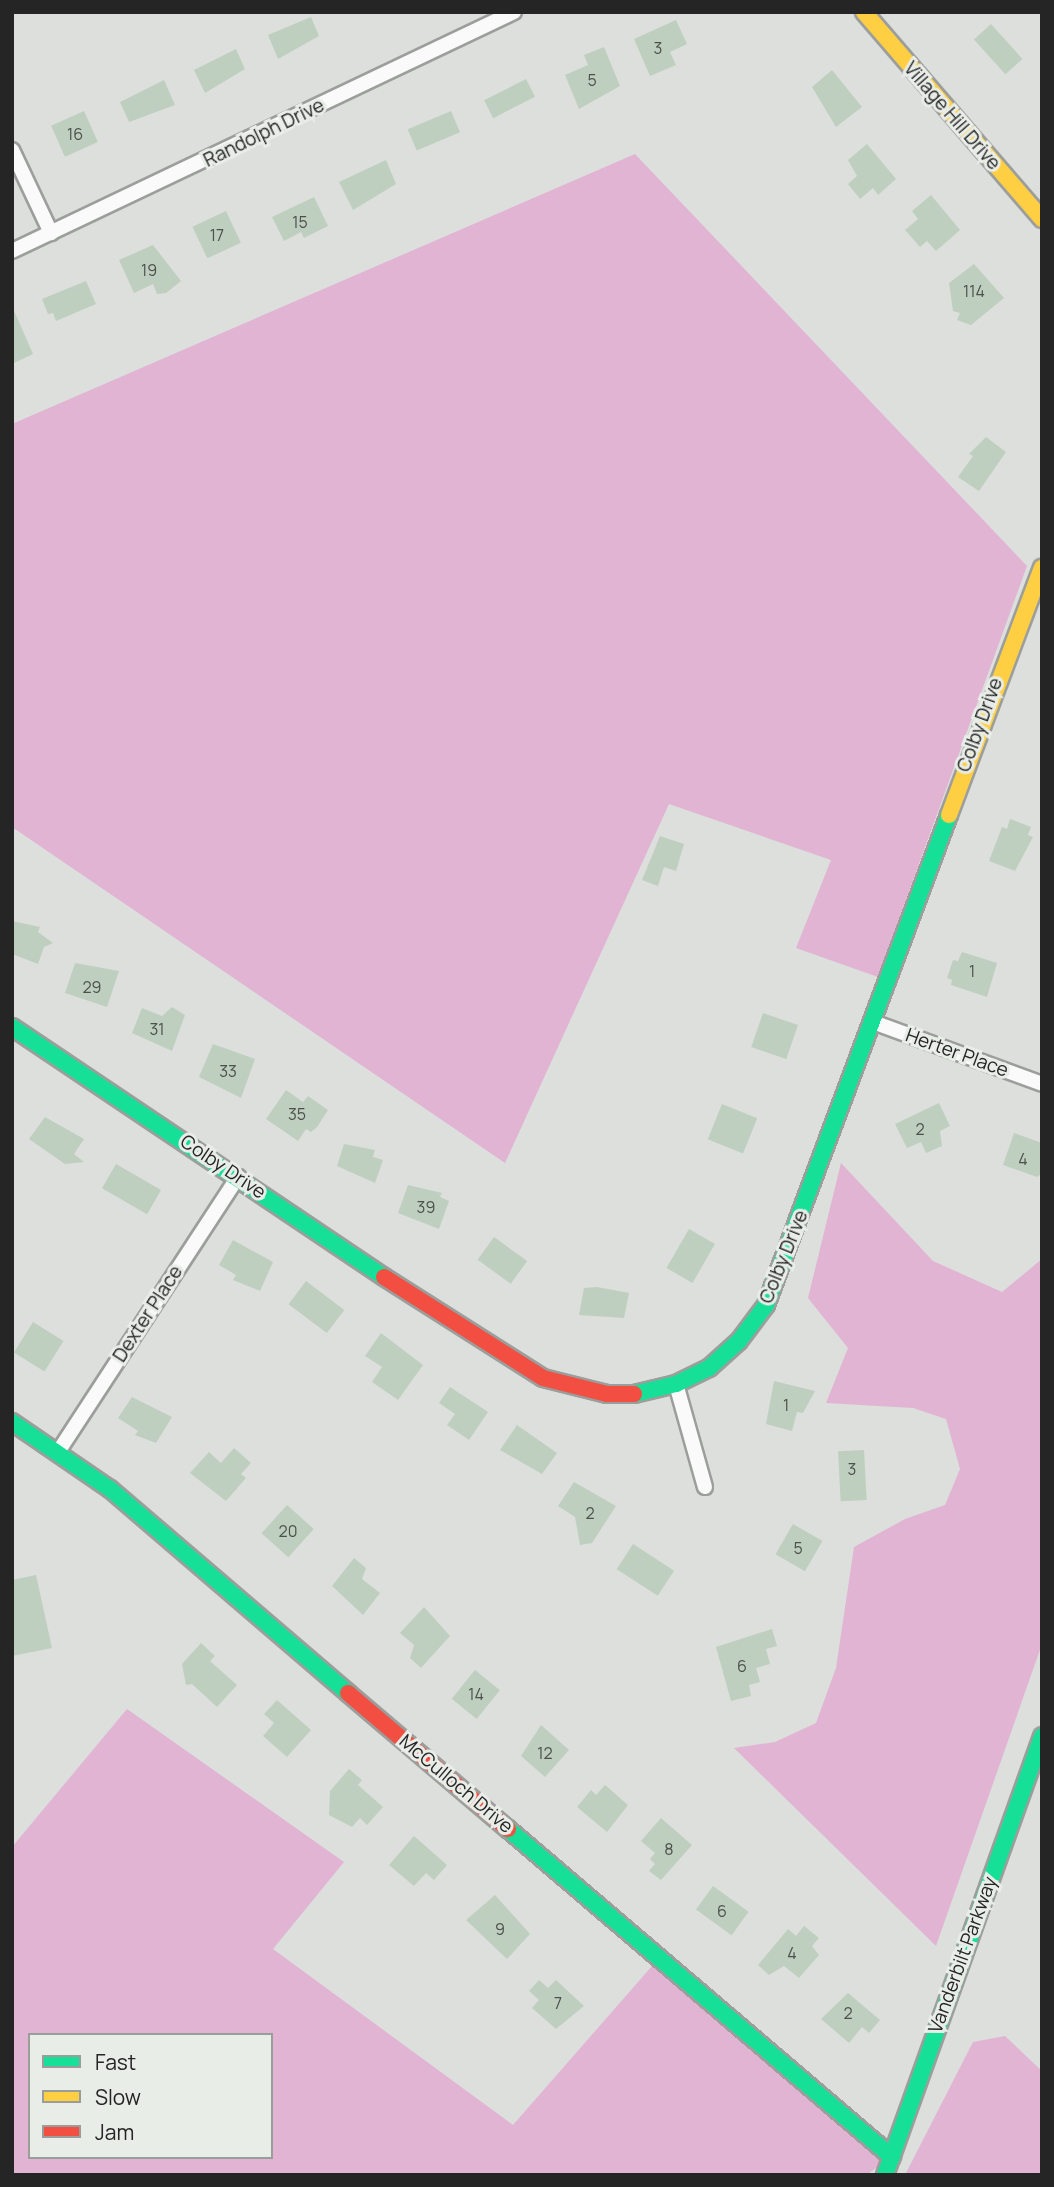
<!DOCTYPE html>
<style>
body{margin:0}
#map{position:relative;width:1054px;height:2187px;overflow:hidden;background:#dcdfdc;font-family:Manrope,sans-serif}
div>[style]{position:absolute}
.forest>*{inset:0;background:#e1b4d3}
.building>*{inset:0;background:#bfcfbf;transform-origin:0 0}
.roads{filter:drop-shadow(2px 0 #9c9e9c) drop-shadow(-2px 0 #9c9e9c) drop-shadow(0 2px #9c9e9c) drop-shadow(0 -2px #9c9e9c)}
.street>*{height:14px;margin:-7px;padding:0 7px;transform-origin:7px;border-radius:7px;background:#fafafa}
.fast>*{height:16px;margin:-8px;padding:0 8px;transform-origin:8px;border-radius:8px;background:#16e098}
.slow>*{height:16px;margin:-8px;padding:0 8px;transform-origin:8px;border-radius:8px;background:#ffcf43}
.jam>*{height:16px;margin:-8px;padding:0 8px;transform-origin:8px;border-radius:8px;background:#f24e42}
span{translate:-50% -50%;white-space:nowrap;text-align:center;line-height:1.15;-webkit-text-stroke:6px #e8ede8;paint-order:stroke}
.number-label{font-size:16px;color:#4b504b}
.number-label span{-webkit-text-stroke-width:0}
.street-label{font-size:19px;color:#242524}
.frame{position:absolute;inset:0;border:14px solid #242524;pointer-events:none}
.legend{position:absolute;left:28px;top:2033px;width:245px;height:126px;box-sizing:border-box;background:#e8ede8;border:2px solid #9a9d9a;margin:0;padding:9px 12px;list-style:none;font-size:21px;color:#242524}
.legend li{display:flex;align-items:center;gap:14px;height:35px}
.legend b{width:35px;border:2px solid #9a9d9a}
</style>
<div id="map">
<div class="forest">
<i style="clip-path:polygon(635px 154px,1027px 566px,878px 977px,796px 948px,831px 860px,669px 804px,505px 1163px,12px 827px,12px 424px)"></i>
<i style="clip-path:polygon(841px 1163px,933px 1261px,1002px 1292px,1042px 1259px,1042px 1644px,936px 1946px,734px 1748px,775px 1742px,816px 1723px,836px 1668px,854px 1547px,905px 1519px,945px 1505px,960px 1469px,946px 1419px,913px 1408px,826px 1403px,848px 1348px,808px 1298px)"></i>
<i style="clip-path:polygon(evenodd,127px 1709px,344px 1862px,273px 1949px,513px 2125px,659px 1958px,892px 2157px,866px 2175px,12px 2175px,12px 1847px,127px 1709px,30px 2035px,271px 2035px,271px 2157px,30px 2157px,30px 2035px)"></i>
<i style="clip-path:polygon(1005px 2036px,1042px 2071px,1042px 2175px,905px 2175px,973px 2042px)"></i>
</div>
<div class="building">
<i style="clip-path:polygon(311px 17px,319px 36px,278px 59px,268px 35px)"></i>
<i style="clip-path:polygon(676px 20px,687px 44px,670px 52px,676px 65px,650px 76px,634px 39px)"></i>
<i style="left:991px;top:24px;width:47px;height:23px;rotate:48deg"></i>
<i style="clip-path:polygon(604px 47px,620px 86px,579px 109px,565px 75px,588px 65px,584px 55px)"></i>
<i style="clip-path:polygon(236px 49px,245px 69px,205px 93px,194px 70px)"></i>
<i style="clip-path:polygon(832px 70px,862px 107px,836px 127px,812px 87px)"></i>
<i style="left:526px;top:79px;width:20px;height:47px;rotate:63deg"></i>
<i style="clip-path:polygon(164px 80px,175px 105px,129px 122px,120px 102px)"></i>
<i style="left:84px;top:111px;width:34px;height:36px;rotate:66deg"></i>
<i style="left:451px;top:111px;width:23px;height:47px;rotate:67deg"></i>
<i style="clip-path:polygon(867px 144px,896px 179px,878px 195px,873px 188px,860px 199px,848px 184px,857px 176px,848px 160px)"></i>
<i style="clip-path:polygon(386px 160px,396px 184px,353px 210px,339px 182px)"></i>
<i style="clip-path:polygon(931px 195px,960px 230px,936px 251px,927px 241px,920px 247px,905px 230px,918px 219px,912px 211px)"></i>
<i style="clip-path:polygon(314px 197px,328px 226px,304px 238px,301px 232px,284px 241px,272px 217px)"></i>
<i style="left:226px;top:211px;width:35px;height:37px;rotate:65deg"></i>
<i style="clip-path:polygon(153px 245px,181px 281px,166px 293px,157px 294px,153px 284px,134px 293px,119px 260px)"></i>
<i style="clip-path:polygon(974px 264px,1004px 298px,971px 325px,957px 320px,960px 313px,953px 311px,949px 283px)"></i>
<i style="clip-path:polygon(86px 281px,96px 304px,56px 321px,53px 313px,48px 314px,42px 299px)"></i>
<i style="clip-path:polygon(12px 306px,33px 354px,12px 364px)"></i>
<i style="clip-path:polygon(986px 437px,1006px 452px,979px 491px,958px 477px,973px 456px,969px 454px)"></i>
<i style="clip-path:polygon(1010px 819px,1031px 827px,1028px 835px,1033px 837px,1015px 871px,989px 861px,1002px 827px,1007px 829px)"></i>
<i style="clip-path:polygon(660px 836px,684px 844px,676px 871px,664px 867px,658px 886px,642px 880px)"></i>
<i style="clip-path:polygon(12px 921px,40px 927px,38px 932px,53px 943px,44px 947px,38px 964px,12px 954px)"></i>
<i style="clip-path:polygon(962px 952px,997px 963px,987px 997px,951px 985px,952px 980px,947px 978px,953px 960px,958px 961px)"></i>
<i style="clip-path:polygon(75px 963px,119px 971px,107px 1007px,65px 993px)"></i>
<i style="clip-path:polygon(172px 1007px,185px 1015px,172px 1051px,132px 1033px,142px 1008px,162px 1016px)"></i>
<i style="left:763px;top:1013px;width:37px;height:36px;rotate:19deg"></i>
<i style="clip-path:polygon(213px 1044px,255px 1059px,241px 1098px,199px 1077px)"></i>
<i style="clip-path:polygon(286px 1090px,303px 1102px,308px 1096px,328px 1110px,317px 1127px,311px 1132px,306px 1129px,298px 1141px,266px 1119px)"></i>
<i style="clip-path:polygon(939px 1103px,950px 1126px,940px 1131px,942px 1146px,926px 1153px,921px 1142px,907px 1148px,895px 1124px)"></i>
<i style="left:722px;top:1104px;width:38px;height:38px;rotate:22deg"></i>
<i style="clip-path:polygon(45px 1117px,84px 1139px,74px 1154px,84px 1162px,65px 1164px,29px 1139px)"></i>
<i style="clip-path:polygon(1014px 1133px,1042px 1143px,1042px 1173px,1037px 1177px,1003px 1165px)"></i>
<i style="clip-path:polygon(344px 1144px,375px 1150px,373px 1157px,383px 1160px,375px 1183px,337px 1166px)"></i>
<i style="left:116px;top:1164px;width:52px;height:28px;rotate:30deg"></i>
<i style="clip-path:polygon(408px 1185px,442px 1193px,440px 1197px,449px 1201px,439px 1229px,398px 1213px)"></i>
<i style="left:689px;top:1229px;width:30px;height:45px;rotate:30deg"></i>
<i style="left:494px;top:1237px;width:41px;height:28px;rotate:36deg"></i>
<i style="clip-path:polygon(233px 1240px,273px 1262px,260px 1291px,233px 1280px,236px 1275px,219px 1265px)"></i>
<i style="left:306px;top:1281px;width:48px;height:29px;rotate:37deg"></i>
<i style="clip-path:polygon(597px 1287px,629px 1293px,624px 1318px,579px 1315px,584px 1288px)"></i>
<i style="left:33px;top:1322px;width:36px;height:36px;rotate:32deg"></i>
<i style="clip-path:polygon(381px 1333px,423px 1365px,398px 1400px,372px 1382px,382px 1367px,365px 1356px)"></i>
<i style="clip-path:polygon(774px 1381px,815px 1391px,803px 1413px,797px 1412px,792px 1431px,766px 1424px)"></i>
<i style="clip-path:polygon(450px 1387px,488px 1412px,469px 1440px,447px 1425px,455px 1414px,439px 1403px)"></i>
<i style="clip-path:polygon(132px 1397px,172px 1417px,156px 1443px,135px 1435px,138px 1431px,118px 1418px)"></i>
<i style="clip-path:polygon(517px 1425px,557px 1453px,542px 1474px,500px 1450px)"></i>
<i style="clip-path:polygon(234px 1448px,251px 1463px,241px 1474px,246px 1478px,226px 1501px,190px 1473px,209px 1452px,221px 1463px)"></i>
<i style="left:864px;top:1450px;width:50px;height:26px;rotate:87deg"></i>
<i style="clip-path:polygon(574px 1482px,616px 1506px,592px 1543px,580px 1545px,575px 1517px,558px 1506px)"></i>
<i style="left:287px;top:1505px;width:36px;height:38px;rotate:42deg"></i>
<i style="left:793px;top:1524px;width:34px;height:35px;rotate:30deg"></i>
<i style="left:633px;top:1544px;width:49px;height:30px;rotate:33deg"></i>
<i style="clip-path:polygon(354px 1558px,366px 1568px,362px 1579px,380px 1593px,363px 1615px,332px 1586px)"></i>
<i style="clip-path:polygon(36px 1575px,52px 1648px,12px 1656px,12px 1580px)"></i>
<i style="clip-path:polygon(424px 1607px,450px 1636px,421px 1668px,410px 1658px,414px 1645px,400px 1633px)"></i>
<i style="clip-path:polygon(772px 1629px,777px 1646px,766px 1649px,770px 1664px,756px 1668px,760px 1682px,749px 1685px,751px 1696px,731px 1701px,716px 1647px)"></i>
<i style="clip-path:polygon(201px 1643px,215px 1656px,210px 1661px,237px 1685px,217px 1707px,192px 1684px,186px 1685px,182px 1664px)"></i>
<i style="left:475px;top:1670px;width:32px;height:37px;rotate:39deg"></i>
<i style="clip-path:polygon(277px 1700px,311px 1730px,287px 1757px,263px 1736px,274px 1723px,264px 1714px)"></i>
<i style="clip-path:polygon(541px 1725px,569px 1750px,545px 1777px,521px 1756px)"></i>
<i style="clip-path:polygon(349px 1769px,362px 1780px,358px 1785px,383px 1807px,367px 1825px,360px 1818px,352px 1827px,329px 1815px,330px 1791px)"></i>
<i style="clip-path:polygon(605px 1785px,628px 1805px,607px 1832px,577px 1807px,591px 1790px,596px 1795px)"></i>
<i style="clip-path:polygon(661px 1818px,692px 1845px,661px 1880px,649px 1871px,655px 1864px,650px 1859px,655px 1853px,641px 1841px)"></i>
<i style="clip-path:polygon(414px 1836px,447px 1865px,434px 1880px,426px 1873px,414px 1886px,389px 1865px)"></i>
<i style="left:713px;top:1886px;width:44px;height:29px;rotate:36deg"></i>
<i style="clip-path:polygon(495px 1895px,530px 1934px,507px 1959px,466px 1920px)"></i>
<i style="clip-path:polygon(804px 1926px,819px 1938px,812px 1946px,819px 1955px,799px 1978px,784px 1966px,769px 1975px,758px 1965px,788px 1929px,796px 1936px)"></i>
<i style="clip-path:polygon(539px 1980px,548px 1988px,556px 1980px,584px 2006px,556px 2029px,532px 2008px,539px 2000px,529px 1991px)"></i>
<i style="clip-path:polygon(848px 1993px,880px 2020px,869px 2033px,862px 2027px,849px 2043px,821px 2019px)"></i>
</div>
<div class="roads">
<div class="street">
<i style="left:12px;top:150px;width:92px;rotate:64.8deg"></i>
<i style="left:12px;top:251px;width:556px;rotate:-25.46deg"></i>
<i style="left:873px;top:1022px;width:180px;rotate:20.1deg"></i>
<i style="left:676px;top:1384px;width:107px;rotate:74.3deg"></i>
<i style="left:58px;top:1452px;width:329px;rotate:-56.8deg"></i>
</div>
<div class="fast">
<i style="left:12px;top:1027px;width:448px;rotate:33.9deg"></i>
<i style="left:634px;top:1394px;width:43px;rotate:-13.4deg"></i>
<i style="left:676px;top:1384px;width:37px;rotate:-26deg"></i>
<i style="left:709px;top:1368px;width:40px;rotate:-42deg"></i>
<i style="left:739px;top:1341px;width:45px;rotate:-53.1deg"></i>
<i style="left:766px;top:1305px;width:523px;rotate:-69.52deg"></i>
<i style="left:12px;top:1422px;width:119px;rotate:34.4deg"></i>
<i style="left:110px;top:1489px;width:313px;rotate:40.6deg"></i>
<i style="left:508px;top:1829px;width:505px;rotate:40.5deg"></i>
<i style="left:885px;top:2175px;width:466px;rotate:-70.3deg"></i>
</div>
<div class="slow">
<i style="left:864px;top:12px;width:273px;rotate:49.3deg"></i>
<i style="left:949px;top:815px;width:264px;rotate:-69.4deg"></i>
</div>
<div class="jam">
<i style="left:384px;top:1277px;width:188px;rotate:32.4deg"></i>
<i style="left:543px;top:1378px;width:66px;rotate:14deg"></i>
<i style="left:607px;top:1394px;width:27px"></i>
<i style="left:348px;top:1693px;width:210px;rotate:40.4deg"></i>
</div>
</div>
<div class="number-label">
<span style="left:658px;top:48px">3</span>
<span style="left:592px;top:80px">5</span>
<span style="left:75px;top:134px">16</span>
<span style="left:300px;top:222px">15</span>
<span style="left:217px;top:235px">17</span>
<span style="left:149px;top:270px">19</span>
<span style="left:974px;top:291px">114</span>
<span style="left:972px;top:971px">1</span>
<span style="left:92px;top:987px">29</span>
<span style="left:157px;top:1029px">31</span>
<span style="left:228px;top:1071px">33</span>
<span style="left:297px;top:1114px">35</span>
<span style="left:920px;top:1129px">2</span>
<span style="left:1023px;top:1159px">4</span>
<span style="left:426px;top:1207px">39</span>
<span style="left:786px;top:1405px">1</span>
<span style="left:852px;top:1469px">3</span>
<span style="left:590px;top:1513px">2</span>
<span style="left:288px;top:1531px">20</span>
<span style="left:798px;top:1548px">5</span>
<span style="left:742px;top:1666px">6</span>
<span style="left:476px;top:1694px">14</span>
<span style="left:545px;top:1753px">12</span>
<span style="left:669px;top:1849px">8</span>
<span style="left:722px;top:1911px">6</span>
<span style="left:500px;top:1929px">9</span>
<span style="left:792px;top:1953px">4</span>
<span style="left:558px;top:2003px">7</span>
<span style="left:848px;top:2013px">2</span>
</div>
<div class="street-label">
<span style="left:952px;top:116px;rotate:49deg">Village Hill Drive</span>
<span style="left:264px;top:133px;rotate:-26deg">Randolph Drive</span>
<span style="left:980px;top:725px;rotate:-70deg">Colby Drive</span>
<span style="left:957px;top:1053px;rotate:20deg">Herter Place</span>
<span style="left:223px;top:1167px;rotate:34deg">Colby Drive</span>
<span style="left:784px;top:1257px;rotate:-68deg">Colby Drive</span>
<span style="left:148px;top:1314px;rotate:-57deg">Dexter Place</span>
<span style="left:456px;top:1784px;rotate:40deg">McCulloch Drive</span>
<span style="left:963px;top:1955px;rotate:-70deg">Vanderbilt Parkway</span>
</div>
<div class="frame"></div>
<ul class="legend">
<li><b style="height:9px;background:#16e098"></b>Fast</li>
<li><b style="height:9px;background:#ffcf43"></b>Slow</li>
<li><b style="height:9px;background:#f24e42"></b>Jam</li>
</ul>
</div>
